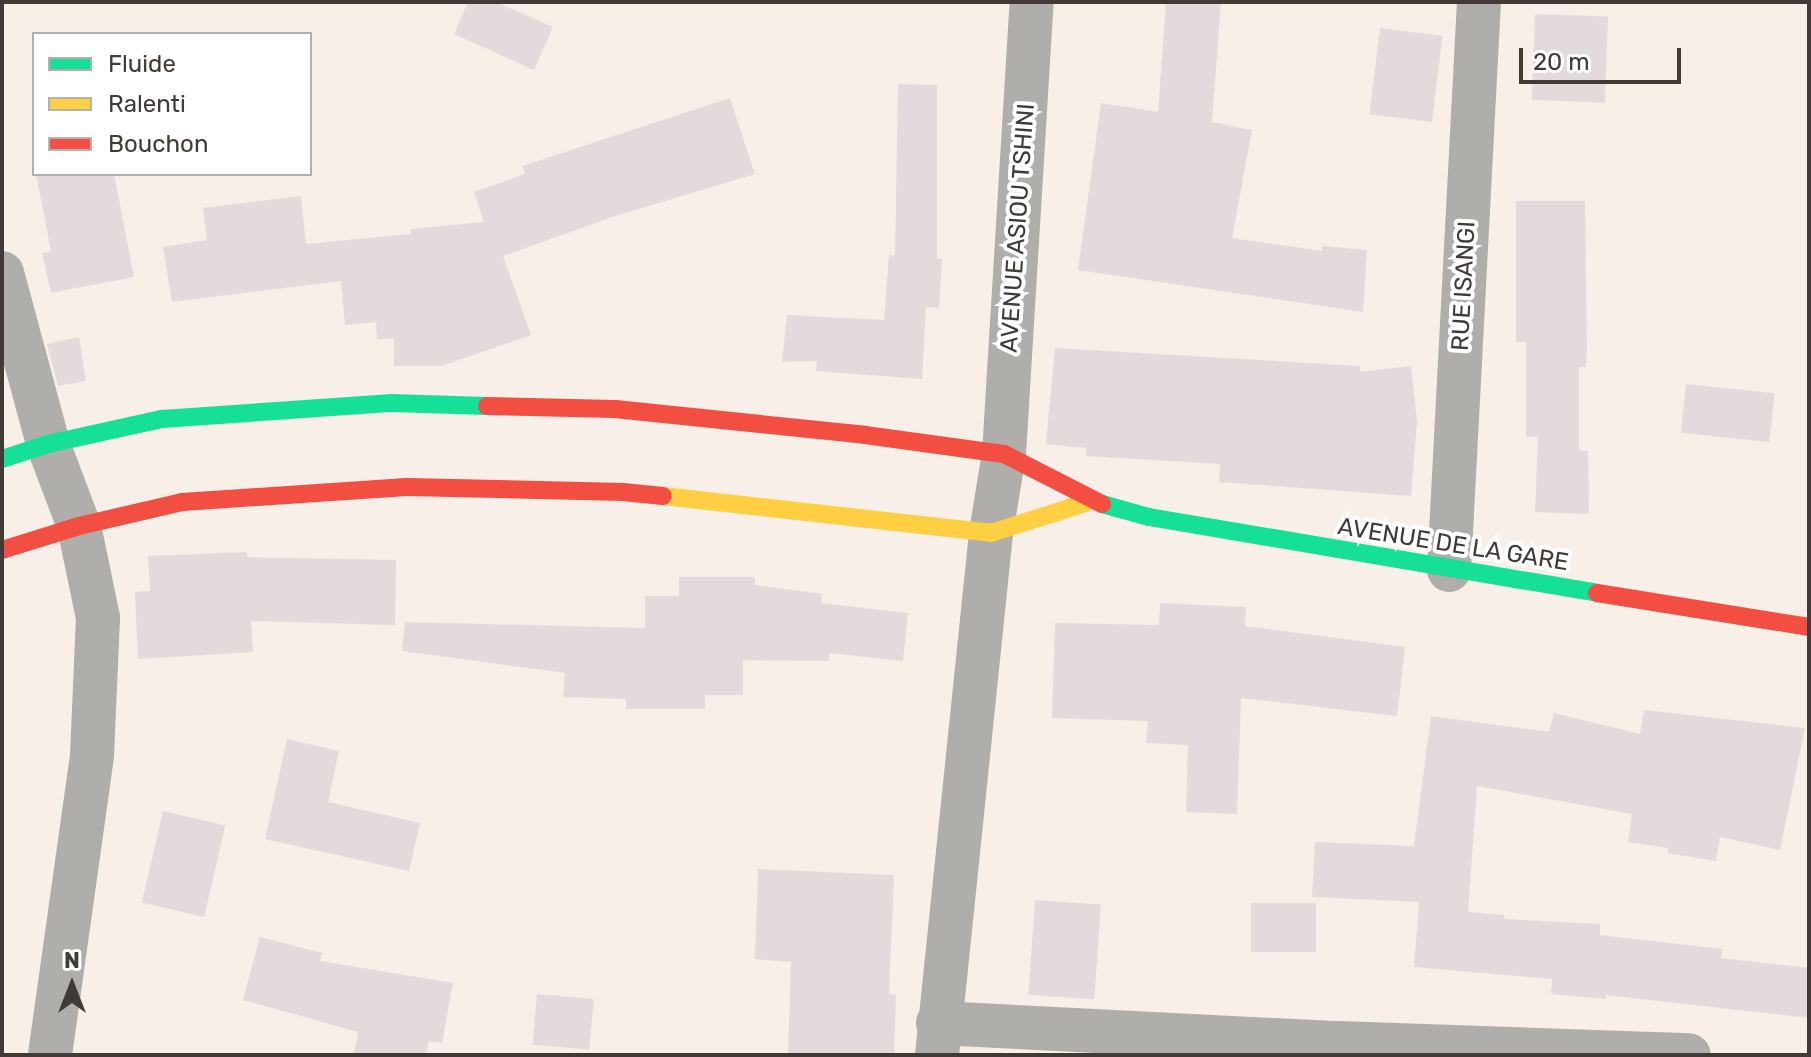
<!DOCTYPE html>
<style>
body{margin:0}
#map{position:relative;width:1811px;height:1057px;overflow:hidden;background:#f8efe8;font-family:Rubik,sans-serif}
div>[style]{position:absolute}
.building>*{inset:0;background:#e3dadb;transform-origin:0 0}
.street>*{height:44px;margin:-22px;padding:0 22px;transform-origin:22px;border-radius:22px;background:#afaeaa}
.fast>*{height:18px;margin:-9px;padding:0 9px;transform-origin:9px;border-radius:9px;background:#16e098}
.slow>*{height:18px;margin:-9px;padding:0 9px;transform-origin:9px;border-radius:9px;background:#ffcf43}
.jam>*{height:18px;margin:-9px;padding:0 9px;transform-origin:9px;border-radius:9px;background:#f24e42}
span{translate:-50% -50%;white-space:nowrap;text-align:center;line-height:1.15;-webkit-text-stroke:8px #fff;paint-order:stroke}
.street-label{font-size:24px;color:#413a36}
.frame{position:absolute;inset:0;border:4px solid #413a36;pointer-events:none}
.legend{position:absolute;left:32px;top:32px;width:280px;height:144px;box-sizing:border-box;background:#fff;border:2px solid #b3b0af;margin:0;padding:10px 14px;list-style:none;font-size:24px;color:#413a36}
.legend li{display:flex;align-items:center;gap:16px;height:40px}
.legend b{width:40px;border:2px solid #b3b0af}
.north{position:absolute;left:32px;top:945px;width:80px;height:80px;-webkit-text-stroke:6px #fff;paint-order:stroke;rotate:0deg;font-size:22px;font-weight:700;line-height:32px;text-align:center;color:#413a36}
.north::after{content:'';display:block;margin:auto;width:28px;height:36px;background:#413a36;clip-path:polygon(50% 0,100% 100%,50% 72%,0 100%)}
.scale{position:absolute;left:1519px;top:48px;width:162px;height:36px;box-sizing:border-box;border:4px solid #413a36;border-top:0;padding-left:10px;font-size:24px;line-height:28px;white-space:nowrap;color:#413a36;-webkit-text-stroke:6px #fff;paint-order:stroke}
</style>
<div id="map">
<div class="building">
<i style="clip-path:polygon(468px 2px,496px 2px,553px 27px,534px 70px,454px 34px)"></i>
<i style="clip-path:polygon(1166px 2px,1221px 2px,1212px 122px,1252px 130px,1232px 238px,1322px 251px,1322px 246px,1367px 250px,1363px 312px,1078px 270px,1101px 103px,1158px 112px)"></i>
<i style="left:1535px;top:14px;width:73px;height:86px;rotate:2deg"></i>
<i style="left:1380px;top:28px;width:63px;height:87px;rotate:7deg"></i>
<i style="clip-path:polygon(898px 84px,937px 85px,937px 258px,942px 259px,939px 308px,926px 307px,922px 379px,816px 371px,817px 361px,782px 362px,787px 315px,884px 320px,889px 255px,895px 256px)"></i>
<i style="clip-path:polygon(730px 98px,755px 174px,612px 217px,503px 256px,531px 335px,442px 366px,394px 366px,394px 338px,377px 340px,376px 322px,345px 325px,341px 281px,172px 302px,163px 247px,207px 240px,203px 208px,301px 196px,306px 244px,411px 234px,411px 229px,484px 222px,474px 192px,525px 174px,522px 166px)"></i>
<i style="clip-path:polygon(36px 174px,114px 174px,134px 277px,51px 293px,42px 253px,51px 251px)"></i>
<i style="clip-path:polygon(1516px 201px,1585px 201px,1587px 345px,1586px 367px,1579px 367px,1579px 450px,1588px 451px,1589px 514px,1535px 512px,1538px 437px,1526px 437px,1526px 342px,1516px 342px)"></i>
<i style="clip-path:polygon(79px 337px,86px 381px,58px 386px,47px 344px)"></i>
<i style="clip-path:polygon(1055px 348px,1360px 366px,1360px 372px,1411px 366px,1417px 421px,1411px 496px,1219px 482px,1220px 464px,1086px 456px,1086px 448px,1046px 444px)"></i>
<i style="left:1686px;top:384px;width:89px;height:49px;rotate:6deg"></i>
<i style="clip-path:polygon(247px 552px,247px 557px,396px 560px,395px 625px,251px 621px,253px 652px,138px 659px,135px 592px,150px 591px,148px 556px)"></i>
<i style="clip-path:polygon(679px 577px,755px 577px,755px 585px,822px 594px,821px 603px,908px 613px,903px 661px,829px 653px,829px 661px,743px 660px,743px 695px,705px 695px,705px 709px,626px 709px,626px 699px,563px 697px,565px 673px,402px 651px,405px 622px,645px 628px,645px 596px,679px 596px)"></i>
<i style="clip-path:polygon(1160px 603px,1246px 607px,1245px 626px,1405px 647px,1397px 716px,1241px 698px,1237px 814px,1186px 812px,1188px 745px,1146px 743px,1148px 721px,1052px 718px,1055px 623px,1159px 625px)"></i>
<i style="clip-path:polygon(1644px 710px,1805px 728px,1780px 850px,1720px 837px,1716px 861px,1667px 853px,1668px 848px,1628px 842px,1632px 814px,1477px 786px,1468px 912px,1504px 915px,1504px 919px,1600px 924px,1600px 935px,1722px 949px,1721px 958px,1809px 968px,1809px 1018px,1606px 995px,1606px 999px,1551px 994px,1552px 979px,1414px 967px,1419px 902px,1312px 897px,1315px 842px,1414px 846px,1431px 716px,1549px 732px,1554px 713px,1640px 734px)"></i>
<i style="clip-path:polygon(287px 739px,339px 751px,328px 802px,420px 823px,409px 871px,265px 839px)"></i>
<i style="left:163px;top:811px;width:64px;height:94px;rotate:13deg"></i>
<i style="clip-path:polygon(758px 869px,894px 875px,889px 994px,896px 995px,894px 1055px,788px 1055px,791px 962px,755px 959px)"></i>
<i style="left:1035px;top:900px;width:66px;height:95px;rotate:4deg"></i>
<i style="left:1251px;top:903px;width:65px;height:49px"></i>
<i style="clip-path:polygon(260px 937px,322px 953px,320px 961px,453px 983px,442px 1043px,429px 1041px,426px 1055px,354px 1055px,358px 1032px,243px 1000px)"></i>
<i style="left:537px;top:994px;width:57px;height:51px;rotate:5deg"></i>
</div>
<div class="street">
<i style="left:2px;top:273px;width:177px;rotate:74.9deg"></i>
<i style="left:48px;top:444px;width:88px;rotate:69.3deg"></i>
<i style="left:79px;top:526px;width:94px;rotate:78.3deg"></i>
<i style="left:98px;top:618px;width:138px;rotate:92.5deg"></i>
<i style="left:92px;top:756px;width:302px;rotate:98deg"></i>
<i style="left:1449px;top:570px;width:569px;rotate:-86.98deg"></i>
<i style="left:938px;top:1023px;width:400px;rotate:2.9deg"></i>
<i style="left:1338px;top:1043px;width:351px;rotate:2deg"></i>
<i style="left:937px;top:1055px;width:525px;rotate:-84.09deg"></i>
<i style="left:991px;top:533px;width:80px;rotate:-80.7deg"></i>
<i style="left:1004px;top:454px;width:453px;rotate:-86.5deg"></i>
</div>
<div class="fast">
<i style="left:2px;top:459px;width:48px;rotate:-18.1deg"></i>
<i style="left:48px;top:444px;width:117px;rotate:-12.4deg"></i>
<i style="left:162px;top:419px;width:231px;rotate:-4deg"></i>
<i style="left:392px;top:403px;width:95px;rotate:1.8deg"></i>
<i style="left:1102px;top:504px;width:49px;rotate:15.5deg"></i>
<i style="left:1149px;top:517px;width:454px;rotate:9.6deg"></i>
</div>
<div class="slow">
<i style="left:663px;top:496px;width:330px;rotate:6.4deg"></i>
<i style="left:991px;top:533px;width:105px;rotate:-17.7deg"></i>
</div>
<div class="jam">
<i style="left:487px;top:406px;width:128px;rotate:1.3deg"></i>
<i style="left:615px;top:409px;width:251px;rotate:5.9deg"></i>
<i style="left:865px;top:435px;width:140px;rotate:7.8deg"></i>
<i style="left:1004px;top:454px;width:110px;rotate:27deg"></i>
<i style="left:2px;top:550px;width:81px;rotate:-17.3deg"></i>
<i style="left:79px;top:526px;width:106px;rotate:-13.1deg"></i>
<i style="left:182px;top:502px;width:225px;rotate:-3.8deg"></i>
<i style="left:407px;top:487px;width:216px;rotate:1.3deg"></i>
<i style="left:623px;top:492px;width:40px;rotate:5.7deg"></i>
<i style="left:1597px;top:593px;width:215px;rotate:9.1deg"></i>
</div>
<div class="street-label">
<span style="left:1018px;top:228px;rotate:-86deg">AVENUE ASIOU TSHINI</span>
<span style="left:1464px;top:286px;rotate:-87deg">RUE ISANGI</span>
<span style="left:1453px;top:545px;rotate:9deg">AVENUE DE LA GARE</span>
</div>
<div class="frame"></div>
<ul class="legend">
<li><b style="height:10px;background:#16e098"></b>Fluide</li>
<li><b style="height:10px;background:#ffcf43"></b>Ralenti</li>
<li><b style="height:10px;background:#f24e42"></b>Bouchon</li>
</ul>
<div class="north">N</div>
<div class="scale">20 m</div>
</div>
